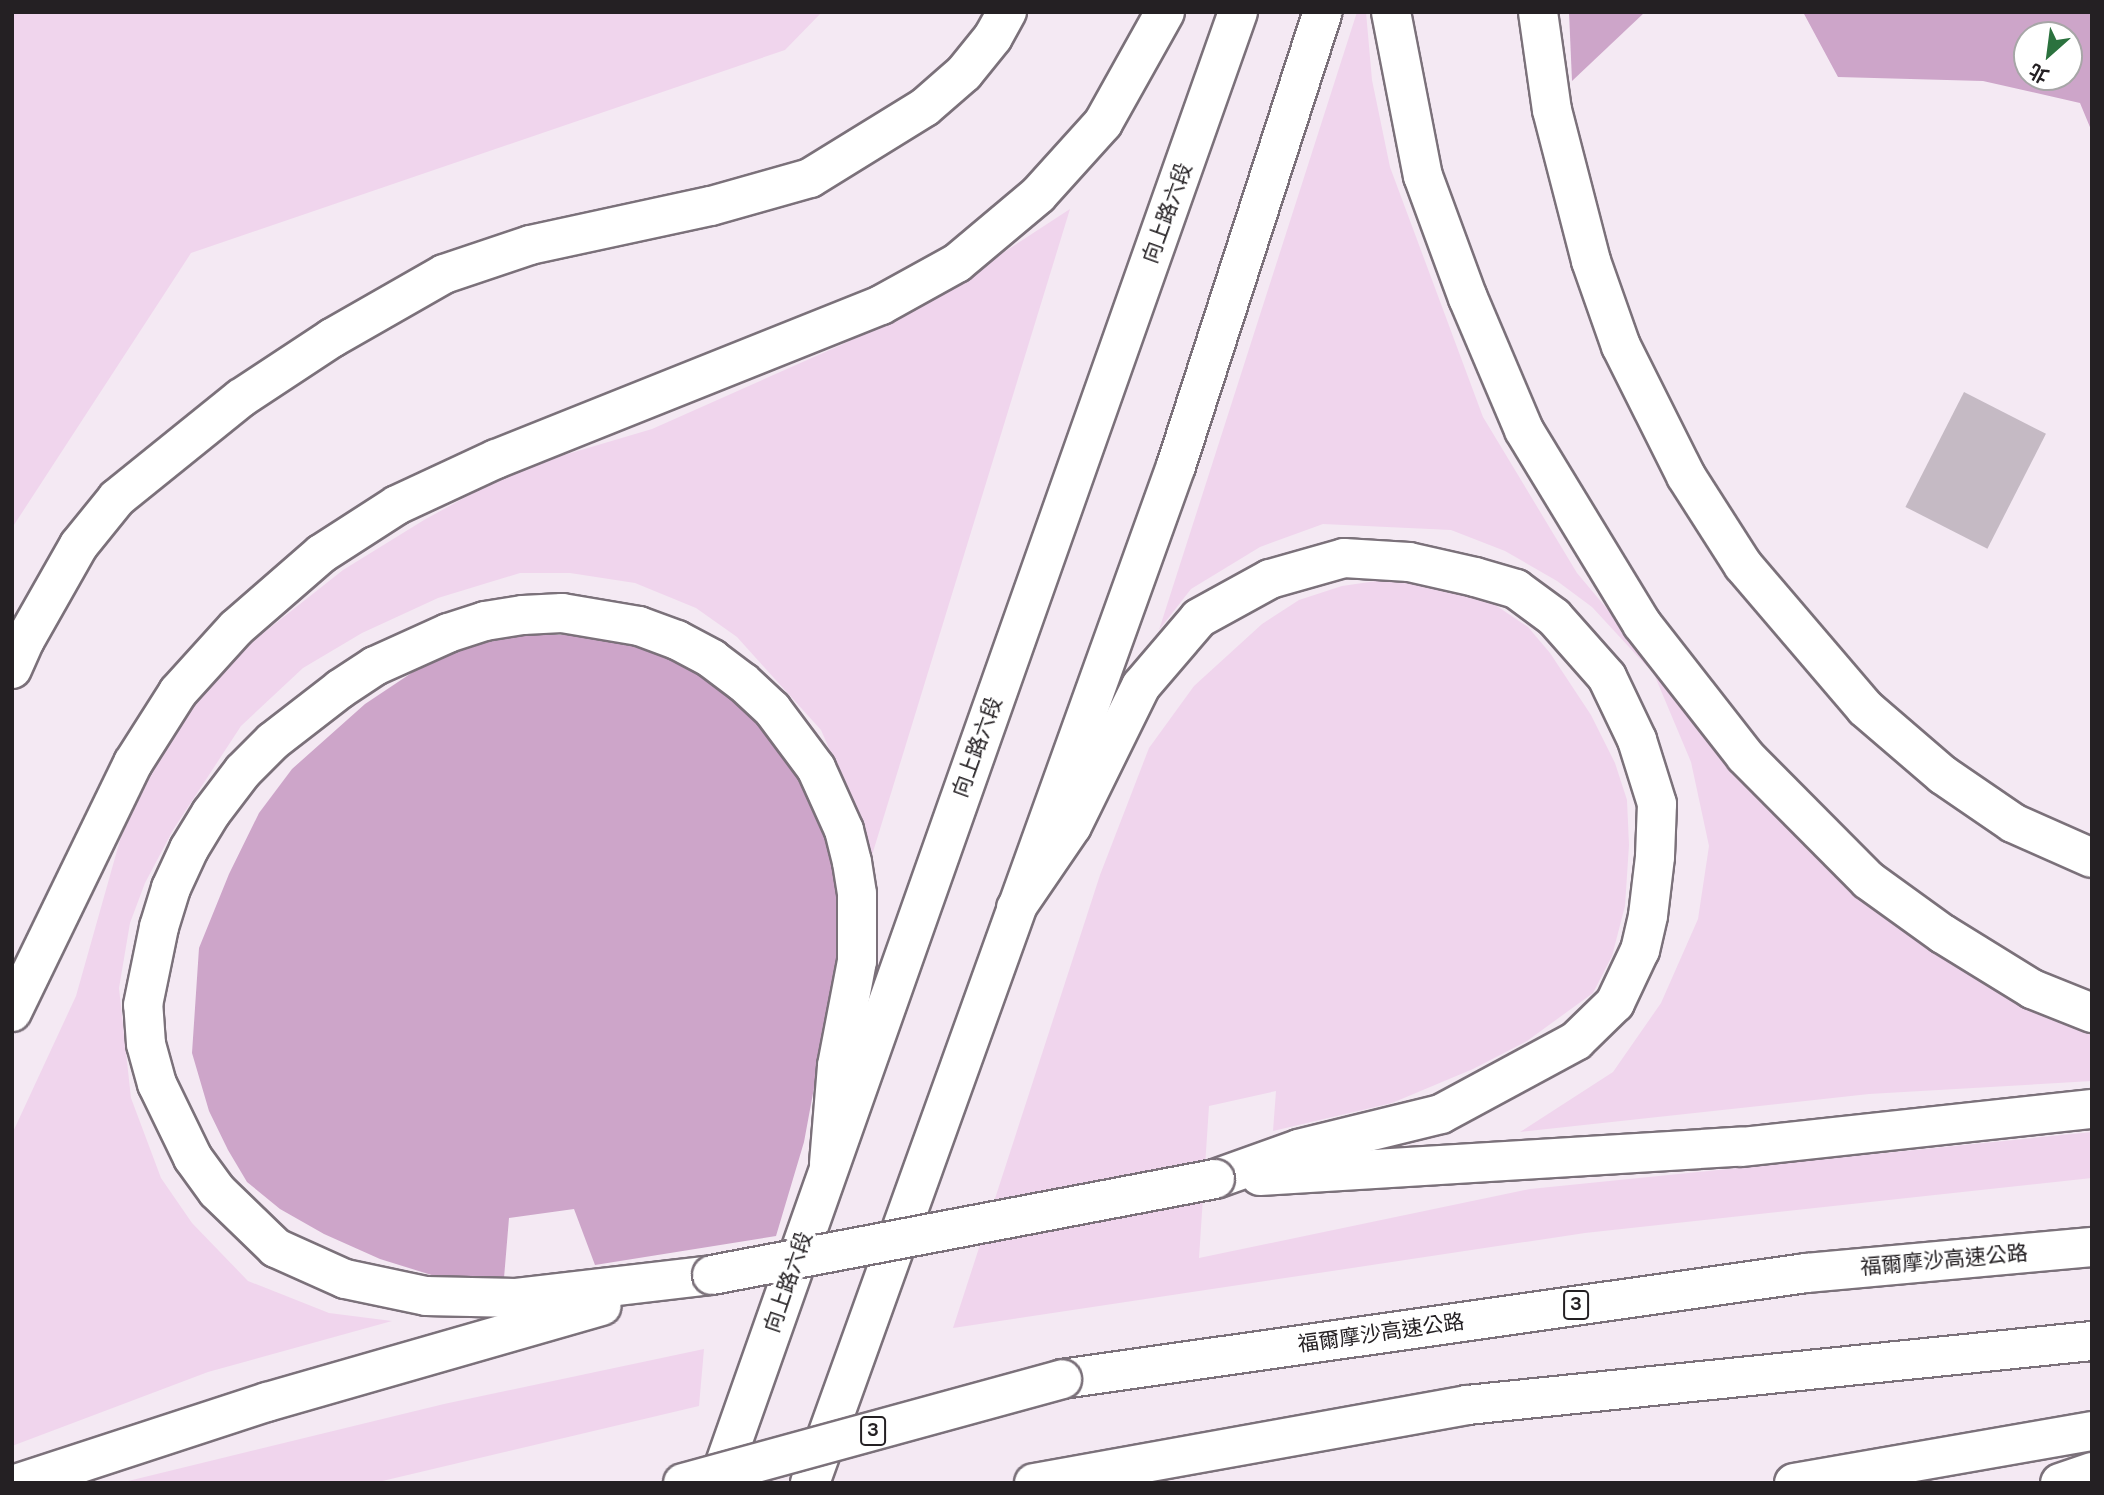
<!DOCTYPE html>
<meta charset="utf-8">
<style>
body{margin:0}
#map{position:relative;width:2104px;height:1495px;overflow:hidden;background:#f4e9f3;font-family:Karla,"Noto Sans TC",sans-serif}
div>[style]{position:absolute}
.green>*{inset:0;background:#f0d5ed}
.forest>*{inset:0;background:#cda5c9}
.building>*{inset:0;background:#c5bac4;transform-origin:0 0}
.roads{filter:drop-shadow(2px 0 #7b717a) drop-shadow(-2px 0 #7b717a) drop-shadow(0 2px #7b717a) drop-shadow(0 -2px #7b717a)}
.street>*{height:38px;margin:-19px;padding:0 19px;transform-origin:19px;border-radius:19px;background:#fff}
.secondary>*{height:38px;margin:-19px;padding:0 19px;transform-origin:19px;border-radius:19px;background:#fff}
.highway>*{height:38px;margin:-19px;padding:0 19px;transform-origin:19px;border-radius:19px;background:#fff}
.bridges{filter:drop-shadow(2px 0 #7b717a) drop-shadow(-2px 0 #7b717a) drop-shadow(0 2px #7b717a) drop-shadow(0 -2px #7b717a)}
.highway-bridge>*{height:38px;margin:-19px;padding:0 19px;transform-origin:19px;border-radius:19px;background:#fff}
span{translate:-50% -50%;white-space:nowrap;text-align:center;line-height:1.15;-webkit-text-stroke:7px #fff;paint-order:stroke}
.shield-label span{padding:2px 5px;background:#fff;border:2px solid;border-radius:5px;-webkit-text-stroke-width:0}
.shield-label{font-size:19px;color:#242023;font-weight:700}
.street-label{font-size:21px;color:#242023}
.frame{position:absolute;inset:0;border:14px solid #242023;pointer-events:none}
.north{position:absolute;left:2013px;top:21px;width:70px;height:70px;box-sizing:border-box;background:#fff;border:2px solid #a7a6a7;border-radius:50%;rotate:208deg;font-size:19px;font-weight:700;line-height:28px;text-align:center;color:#242023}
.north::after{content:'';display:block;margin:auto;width:24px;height:32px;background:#2b723e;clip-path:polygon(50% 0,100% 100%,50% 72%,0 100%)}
</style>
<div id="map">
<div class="green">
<i style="clip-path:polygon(12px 12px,822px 12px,785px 50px,191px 253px,12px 528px)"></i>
<i style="clip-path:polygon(1357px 12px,1366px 12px,1372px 80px,1390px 167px,1483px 417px,1577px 573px,1670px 684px,1737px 777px,1818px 853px,2092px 1031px,2092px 1081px,1869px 1094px,1520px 1132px,1613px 1072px,1661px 1003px,1698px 919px,1709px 846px,1691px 762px,1654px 674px,1592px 607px,1557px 581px,1505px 551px,1451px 530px,1323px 524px,1260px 547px,1191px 589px,1159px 630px)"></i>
<i style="clip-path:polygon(1070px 209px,869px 865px,856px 810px,821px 730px,737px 637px,696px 608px,635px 583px,570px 573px,520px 573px,438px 598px,362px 633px,303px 668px,241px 726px,173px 830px,145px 883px,130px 923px,119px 988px,131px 1098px,161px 1178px,192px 1223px,248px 1281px,329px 1313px,392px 1321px,208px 1372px,12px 1446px,12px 1134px,76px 996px,122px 833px,154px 765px,196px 697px,257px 638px,343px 570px,424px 520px,517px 469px,652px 429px,841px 345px,969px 280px,992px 260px)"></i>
<i style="clip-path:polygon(1397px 578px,1482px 596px,1528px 627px,1550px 653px,1591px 715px,1615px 763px,1627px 800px,1629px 845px,1625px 906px,1612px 956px,1593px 993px,1527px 1041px,1473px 1069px,1392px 1103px,1273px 1131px,1276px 1091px,1209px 1106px,1199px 1258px,1530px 1189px,2092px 1132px,2092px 1178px,1585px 1233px,953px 1328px,1100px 875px,1149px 748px,1194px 686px,1262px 624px,1299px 600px,1342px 586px)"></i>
<i style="clip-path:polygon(704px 1349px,699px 1406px,374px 1483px,120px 1483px,444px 1404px)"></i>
</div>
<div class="forest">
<i style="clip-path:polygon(1569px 12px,1645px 12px,1572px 81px)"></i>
<i style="clip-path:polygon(evenodd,1803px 12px,2092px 12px,2092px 132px,2080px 103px,1983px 81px,1838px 77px,1803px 12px,2027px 35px,2069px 35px,2069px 77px,2027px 77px,2027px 35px)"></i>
<i style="clip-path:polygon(527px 635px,581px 635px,655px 650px,705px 675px,751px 716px,799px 779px,827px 832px,837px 858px,841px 942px,804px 1142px,776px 1236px,595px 1265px,574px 1209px,509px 1218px,504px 1278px,438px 1277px,380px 1259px,324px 1234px,280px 1209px,247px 1182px,228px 1150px,209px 1111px,192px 1053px,199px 948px,229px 874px,259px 813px,292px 769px,365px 704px,422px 666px,472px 645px)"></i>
</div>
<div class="building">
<i style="left:1964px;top:392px;width:92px;height:129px;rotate:27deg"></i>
</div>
<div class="roads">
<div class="street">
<i style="left:1538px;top:12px;width:99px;rotate:81.9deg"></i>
<i style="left:1552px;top:110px;width:156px;rotate:75.5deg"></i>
<i style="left:1591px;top:261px;width:90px;rotate:70.6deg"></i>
<i style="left:1621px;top:346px;width:145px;rotate:63.4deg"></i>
<i style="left:1686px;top:476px;width:106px;rotate:57.4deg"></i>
<i style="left:1743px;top:565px;width:188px;rotate:49.5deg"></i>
<i style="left:1865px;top:708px;width:103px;rotate:40.7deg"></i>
<i style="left:1943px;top:775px;width:85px;rotate:34.4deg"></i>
<i style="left:2013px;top:823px;width:86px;rotate:23.9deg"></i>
<i style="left:12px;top:669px;width:32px;rotate:-66deg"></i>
<i style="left:25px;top:640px;width:109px;rotate:-60.4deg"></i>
<i style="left:79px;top:545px;width:60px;rotate:-51deg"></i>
<i style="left:117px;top:498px;width:159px;rotate:-38.9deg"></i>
<i style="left:241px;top:398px;width:109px;rotate:-33.4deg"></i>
<i style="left:332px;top:338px;width:129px;rotate:-29.7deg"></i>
<i style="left:444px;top:274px;width:91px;rotate:-18.6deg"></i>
<i style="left:530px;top:245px;width:185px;rotate:-12.2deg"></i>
<i style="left:711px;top:206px;width:103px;rotate:-15.8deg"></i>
<i style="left:810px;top:178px;width:135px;rotate:-31.7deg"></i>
<i style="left:925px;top:107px;width:52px;rotate:-41.1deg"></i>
<i style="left:964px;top:73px;width:46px;rotate:-51.1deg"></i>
<i style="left:993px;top:37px;width:29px;rotate:-61deg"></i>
</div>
<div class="secondary">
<i style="left:718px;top:1483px;width:1560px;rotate:-70.53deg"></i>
<i style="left:810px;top:1483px;width:1081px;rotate:-70.21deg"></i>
<i style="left:1176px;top:466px;width:477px;rotate:-72.1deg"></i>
</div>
<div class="highway">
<i style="left:1391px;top:12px;width:167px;rotate:79deg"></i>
<i style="left:1423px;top:176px;width:130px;rotate:69.8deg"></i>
<i style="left:1468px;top:298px;width:143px;rotate:67deg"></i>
<i style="left:1524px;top:430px;width:227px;rotate:58.7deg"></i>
<i style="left:1642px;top:624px;width:167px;rotate:52deg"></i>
<i style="left:1745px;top:756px;width:175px;rotate:45.2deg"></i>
<i style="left:1868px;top:880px;width:92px;rotate:35.8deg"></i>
<i style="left:1943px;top:934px;width:105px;rotate:31.7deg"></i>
<i style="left:2032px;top:989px;width:65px;rotate:21.8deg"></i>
<i style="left:1016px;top:908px;width:99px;rotate:-55.7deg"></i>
<i style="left:1072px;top:826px;width:156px;rotate:-63.8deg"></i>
<i style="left:1141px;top:686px;width:89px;rotate:-49.5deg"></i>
<i style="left:1199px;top:618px;width:81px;rotate:-28.8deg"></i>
<i style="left:1270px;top:579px;width:77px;rotate:-15.8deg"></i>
<i style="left:1344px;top:558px;width:65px;rotate:3.5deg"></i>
<i style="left:1409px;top:562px;width:68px;rotate:12.8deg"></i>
<i style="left:1475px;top:577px;width:43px;rotate:16.3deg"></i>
<i style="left:1516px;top:589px;width:47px;rotate:36.4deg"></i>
<i style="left:1554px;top:617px;width:80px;rotate:48.5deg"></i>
<i style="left:1607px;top:677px;width:70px;rotate:64.5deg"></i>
<i style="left:1637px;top:740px;width:67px;rotate:72.6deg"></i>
<i style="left:1657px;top:804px;width:53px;rotate:92.2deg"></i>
<i style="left:1655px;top:857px;width:59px;rotate:96.8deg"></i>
<i style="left:1648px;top:916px;width:35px;rotate:103deg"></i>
<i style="left:1640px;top:950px;width:59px;rotate:115.3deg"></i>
<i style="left:1615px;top:1003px;width:54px;rotate:135.7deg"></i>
<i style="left:1576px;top:1041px;width:153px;rotate:151.6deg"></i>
<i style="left:1441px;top:1114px;width:146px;rotate:166.2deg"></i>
<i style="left:1299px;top:1149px;width:89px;rotate:160.3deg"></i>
<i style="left:12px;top:1012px;width:277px;rotate:-64.1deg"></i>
<i style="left:133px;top:763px;width:84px;rotate:-57.6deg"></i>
<i style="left:178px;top:692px;width:86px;rotate:-47.8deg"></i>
<i style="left:236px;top:628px;width:113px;rotate:-41deg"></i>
<i style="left:321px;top:554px;width:90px;rotate:-32.8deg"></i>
<i style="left:397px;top:505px;width:109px;rotate:-24.9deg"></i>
<i style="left:496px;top:459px;width:415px;rotate:-21.8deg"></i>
<i style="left:881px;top:305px;width:87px;rotate:-28.9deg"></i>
<i style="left:957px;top:263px;width:106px;rotate:-40deg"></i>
<i style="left:1038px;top:195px;width:97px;rotate:-47.9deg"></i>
<i style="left:1103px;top:123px;width:127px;rotate:-60.8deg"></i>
<i style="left:1260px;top:1176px;width:482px;rotate:-3.5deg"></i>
<i style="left:1741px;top:1147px;width:353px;rotate:-6.2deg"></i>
<i style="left:712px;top:1275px;width:197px;rotate:173.3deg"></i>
<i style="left:516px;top:1298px;width:90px;rotate:-178.7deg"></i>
<i style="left:426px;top:1296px;width:83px;rotate:-168.1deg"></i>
<i style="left:345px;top:1279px;width:76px;rotate:-155.8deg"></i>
<i style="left:276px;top:1248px;width:82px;rotate:-136deg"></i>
<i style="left:217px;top:1191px;width:41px;rotate:-126deg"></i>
<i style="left:193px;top:1158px;width:82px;rotate:-115.9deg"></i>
<i style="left:157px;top:1084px;width:41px;rotate:-105.4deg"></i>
<i style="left:146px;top:1044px;width:39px;rotate:-94deg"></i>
<i style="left:143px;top:1005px;width:80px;rotate:-78.4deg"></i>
<i style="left:159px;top:927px;width:41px;rotate:-72.9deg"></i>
<i style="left:171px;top:888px;width:43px;rotate:-65.2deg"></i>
<i style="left:189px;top:849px;width:42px;rotate:-58.6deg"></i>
<i style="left:211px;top:813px;width:53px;rotate:-52.7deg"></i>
<i style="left:243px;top:771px;width:42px;rotate:-45deg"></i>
<i style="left:273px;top:741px;width:85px;rotate:-37.8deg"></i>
<i style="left:340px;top:689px;width:42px;rotate:-33.3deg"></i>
<i style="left:375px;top:666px;width:80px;rotate:-24.3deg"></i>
<i style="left:448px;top:633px;width:39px;rotate:-18deg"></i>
<i style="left:485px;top:621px;width:38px;rotate:-9deg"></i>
<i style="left:523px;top:615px;width:39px;rotate:-3deg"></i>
<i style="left:562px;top:613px;width:78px;rotate:9.6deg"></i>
<i style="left:639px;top:626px;width:40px;rotate:20.2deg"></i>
<i style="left:677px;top:640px;width:40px;rotate:28deg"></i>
<i style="left:712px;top:659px;width:39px;rotate:37deg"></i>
<i style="left:743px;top:682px;width:40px;rotate:43deg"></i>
<i style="left:772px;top:709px;width:74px;rotate:53.3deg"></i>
<i style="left:816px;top:768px;width:68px;rotate:65.7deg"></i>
<i style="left:844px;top:830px;width:33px;rotate:76deg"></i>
<i style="left:852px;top:862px;width:32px;rotate:81deg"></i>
<i style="left:857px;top:894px;width:67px;rotate:90deg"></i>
<i style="left:857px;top:961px;width:107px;rotate:100.8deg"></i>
<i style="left:837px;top:1066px;width:98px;rotate:94.7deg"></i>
<i style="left:1062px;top:1379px;width:752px;rotate:-8.11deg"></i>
<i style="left:1806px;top:1273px;width:287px;rotate:-5.2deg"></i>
<i style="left:19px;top:1483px;width:261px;rotate:-18.1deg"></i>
<i style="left:267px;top:1402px;width:348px;rotate:-16deg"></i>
<i style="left:1034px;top:1483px;width:440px;rotate:-10.2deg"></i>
<i style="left:1467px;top:1405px;width:628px;rotate:-5.85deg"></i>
<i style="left:1794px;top:1483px;width:303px;rotate:-9.9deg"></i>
<i style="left:2060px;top:1483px;width:34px;rotate:-19deg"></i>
</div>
</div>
<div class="bridges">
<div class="highway-bridge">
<i style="left:712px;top:1275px;width:512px;rotate:-10.81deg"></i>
<i style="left:683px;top:1483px;width:393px;rotate:-15.3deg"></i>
</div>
</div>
<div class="shield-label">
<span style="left:1576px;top:1305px">3</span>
<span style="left:873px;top:1431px">3</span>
</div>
<div class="street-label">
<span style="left:1167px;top:213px;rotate:-70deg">向上路六段</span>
<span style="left:977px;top:747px;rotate:-70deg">向上路六段</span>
<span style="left:1944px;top:1260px;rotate:-5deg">福爾摩沙高速公路</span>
<span style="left:788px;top:1282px;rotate:-71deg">向上路六段</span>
<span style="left:1381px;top:1333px;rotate:-8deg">福爾摩沙高速公路</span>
</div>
<div class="frame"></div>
<div class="north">北</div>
</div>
